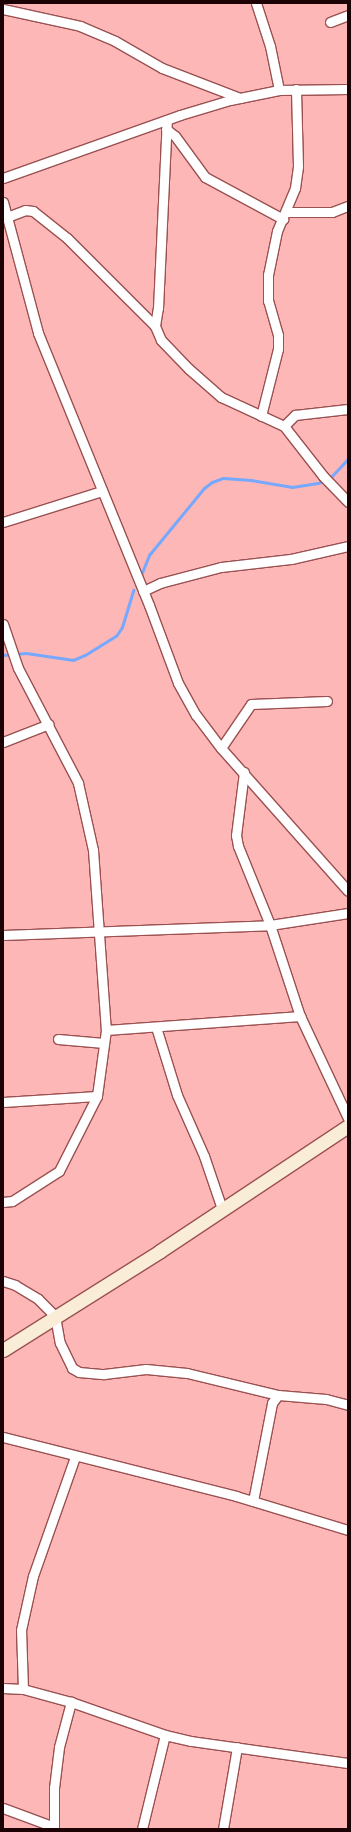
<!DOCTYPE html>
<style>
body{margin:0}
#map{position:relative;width:351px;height:1832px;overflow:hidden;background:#fcb7b6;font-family:"Sofia Sans Condensed",sans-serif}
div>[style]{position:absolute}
.stream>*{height:3px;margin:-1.5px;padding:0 1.5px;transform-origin:1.5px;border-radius:1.5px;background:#76a9fd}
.roads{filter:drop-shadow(1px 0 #9b5051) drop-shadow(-1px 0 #9b5051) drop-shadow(0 1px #9b5051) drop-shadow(0 -1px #9b5051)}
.street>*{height:9px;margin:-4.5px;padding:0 4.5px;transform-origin:4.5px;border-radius:4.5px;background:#fff}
.secondary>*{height:13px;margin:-6.5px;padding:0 6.5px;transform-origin:6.5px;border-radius:6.5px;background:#faedd7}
span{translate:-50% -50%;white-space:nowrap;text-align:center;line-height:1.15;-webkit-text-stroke:3px #fec9c8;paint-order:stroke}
.frame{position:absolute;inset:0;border:4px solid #1c0204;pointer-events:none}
</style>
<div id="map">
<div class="stream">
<i style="left:141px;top:575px;width:22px;rotate:-68deg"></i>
<i style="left:149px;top:555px;width:87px;rotate:-50.6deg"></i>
<i style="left:204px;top:488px;width:10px;rotate:-37deg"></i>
<i style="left:212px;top:482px;width:12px;rotate:-20deg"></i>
<i style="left:223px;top:478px;width:28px;rotate:4deg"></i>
<i style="left:251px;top:480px;width:42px;rotate:9.7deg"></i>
<i style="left:292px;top:487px;width:26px;rotate:-9deg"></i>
<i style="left:318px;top:483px;width:13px;rotate:-23deg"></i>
<i style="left:330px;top:478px;width:26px;rotate:-47deg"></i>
<i style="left:3px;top:655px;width:23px;rotate:-5deg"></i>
<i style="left:26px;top:653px;width:48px;rotate:8.5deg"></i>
<i style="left:73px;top:660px;width:13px;rotate:-23deg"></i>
<i style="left:85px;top:655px;width:36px;rotate:-32deg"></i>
<i style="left:116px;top:636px;width:11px;rotate:-56deg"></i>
<i style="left:122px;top:627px;width:39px;rotate:-73deg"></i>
</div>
<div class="roads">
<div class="street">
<i style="left:256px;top:3px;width:45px;rotate:72deg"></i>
<i style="left:270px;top:46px;width:45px;rotate:78.4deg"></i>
<i style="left:3px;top:9px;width:79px;rotate:12.4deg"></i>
<i style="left:80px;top:26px;width:38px;rotate:23deg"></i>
<i style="left:115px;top:41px;width:54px;rotate:29.9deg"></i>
<i style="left:162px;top:68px;width:84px;rotate:21deg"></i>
<i style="left:330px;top:22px;width:19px;rotate:-21deg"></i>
<i style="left:166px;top:129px;width:11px;rotate:38deg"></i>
<i style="left:175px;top:136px;width:51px;rotate:53.8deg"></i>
<i style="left:205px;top:177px;width:89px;rotate:28.3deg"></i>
<i style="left:3px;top:178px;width:188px;rotate:-19.6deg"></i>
<i style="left:180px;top:115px;width:52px;rotate:-16.7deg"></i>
<i style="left:230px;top:100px;width:50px;rotate:-11.5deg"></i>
<i style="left:279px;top:90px;width:69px;rotate:-0.8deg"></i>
<i style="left:3px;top:202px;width:136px;rotate:75deg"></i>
<i style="left:38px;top:333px;width:294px;rotate:67.8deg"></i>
<i style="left:149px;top:605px;width:83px;rotate:69.6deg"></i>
<i style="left:178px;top:683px;width:37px;rotate:61deg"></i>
<i style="left:196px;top:715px;width:41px;rotate:52.9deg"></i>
<i style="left:221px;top:748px;width:191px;rotate:48.4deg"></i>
<i style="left:287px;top:212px;width:45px"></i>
<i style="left:332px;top:212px;width:17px;rotate:-21deg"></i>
<i style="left:7px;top:217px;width:19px;rotate:-21deg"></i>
<i style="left:25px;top:210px;width:8px;rotate:7deg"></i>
<i style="left:33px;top:211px;width:43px;rotate:38.5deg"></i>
<i style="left:67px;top:238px;width:124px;rotate:45deg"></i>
<i style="left:155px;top:326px;width:15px;rotate:67deg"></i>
<i style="left:161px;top:340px;width:40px;rotate:46deg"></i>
<i style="left:189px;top:369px;width:43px;rotate:41.2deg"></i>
<i style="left:221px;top:397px;width:69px;rotate:24.7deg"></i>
<i style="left:284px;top:426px;width:63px;rotate:52deg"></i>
<i style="left:323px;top:476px;width:36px;rotate:46deg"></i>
<i style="left:155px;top:326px;width:18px;rotate:-81deg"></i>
<i style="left:158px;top:308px;width:188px;rotate:-87.3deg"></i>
<i style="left:261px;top:416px;width:69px;rotate:-75.8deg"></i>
<i style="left:278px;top:349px;width:14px;rotate:-90deg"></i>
<i style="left:278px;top:335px;width:35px;rotate:-106deg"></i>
<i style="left:268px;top:301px;width:26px;rotate:-90deg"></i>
<i style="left:268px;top:275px;width:45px;rotate:-78.4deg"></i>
<i style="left:277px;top:231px;width:47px;rotate:-67.3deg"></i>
<i style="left:295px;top:188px;width:22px;rotate:-82deg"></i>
<i style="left:298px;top:166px;width:77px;rotate:-91.5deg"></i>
<i style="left:284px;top:426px;width:16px;rotate:-45deg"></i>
<i style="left:295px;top:415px;width:53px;rotate:-6.5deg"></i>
<i style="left:3px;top:522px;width:104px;rotate:-17.4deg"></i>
<i style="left:143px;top:591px;width:19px;rotate:-25deg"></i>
<i style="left:160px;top:583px;width:63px;rotate:-14.7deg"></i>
<i style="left:221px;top:567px;width:70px;rotate:-6.5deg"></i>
<i style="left:291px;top:559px;width:58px;rotate:-12.8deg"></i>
<i style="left:3px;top:624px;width:46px;rotate:71.2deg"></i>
<i style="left:18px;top:668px;width:130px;rotate:62.4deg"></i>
<i style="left:78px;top:783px;width:69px;rotate:77.4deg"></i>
<i style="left:93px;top:850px;width:180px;rotate:85.9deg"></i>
<i style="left:106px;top:1030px;width:67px;rotate:97.8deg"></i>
<i style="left:97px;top:1096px;width:84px;rotate:116.9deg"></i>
<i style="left:59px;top:1171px;width:56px;rotate:147.4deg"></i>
<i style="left:12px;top:1201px;width:9px;rotate:174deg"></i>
<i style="left:3px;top:742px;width:49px;rotate:-21.4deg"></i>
<i style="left:221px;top:748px;width:53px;rotate:-55.7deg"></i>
<i style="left:251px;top:704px;width:76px;rotate:-2.3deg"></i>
<i style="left:244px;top:772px;width:64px;rotate:97.2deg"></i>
<i style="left:236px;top:835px;width:11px;rotate:80deg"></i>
<i style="left:238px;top:846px;width:85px;rotate:67.9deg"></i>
<i style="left:270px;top:925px;width:96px;rotate:71.8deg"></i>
<i style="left:300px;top:1016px;width:113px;rotate:64.8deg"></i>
<i style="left:3px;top:935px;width:267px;rotate:-2.1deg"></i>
<i style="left:270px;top:925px;width:79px;rotate:-8.7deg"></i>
<i style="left:156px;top:1027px;width:71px;rotate:72.8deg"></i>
<i style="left:177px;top:1095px;width:67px;rotate:66.1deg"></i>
<i style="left:204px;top:1156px;width:56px;rotate:71.2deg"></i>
<i style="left:106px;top:1030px;width:195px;rotate:-4.1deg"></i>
<i style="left:58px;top:1039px;width:46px;rotate:5deg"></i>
<i style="left:3px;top:1102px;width:94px;rotate:-3.7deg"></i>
<i style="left:3px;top:1281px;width:13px;rotate:18deg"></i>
<i style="left:15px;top:1285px;width:27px;rotate:31deg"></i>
<i style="left:38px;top:1299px;width:24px;rotate:45deg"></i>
<i style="left:55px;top:1316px;width:27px;rotate:80deg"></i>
<i style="left:60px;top:1343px;width:28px;rotate:64deg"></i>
<i style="left:72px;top:1368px;width:8px;rotate:30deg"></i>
<i style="left:79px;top:1372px;width:25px;rotate:5deg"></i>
<i style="left:104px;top:1374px;width:42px;rotate:-6.8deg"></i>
<i style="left:146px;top:1369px;width:41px;rotate:5.6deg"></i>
<i style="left:187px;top:1373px;width:94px;rotate:13.6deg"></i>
<i style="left:3px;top:1437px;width:240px;rotate:14.2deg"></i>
<i style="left:236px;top:1496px;width:117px;rotate:16.9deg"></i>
<i style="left:253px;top:1501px;width:100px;rotate:-79deg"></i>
<i style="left:272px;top:1403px;width:10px;rotate:-53deg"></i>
<i style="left:278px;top:1395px;width:48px;rotate:4.8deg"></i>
<i style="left:326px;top:1399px;width:23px;rotate:15deg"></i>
<i style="left:3px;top:1688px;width:20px;rotate:3deg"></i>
<i style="left:23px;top:1689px;width:50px;rotate:15.2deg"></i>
<i style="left:71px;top:1702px;width:100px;rotate:19.3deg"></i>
<i style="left:165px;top:1735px;width:27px;rotate:13deg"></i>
<i style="left:191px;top:1741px;width:159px;rotate:8deg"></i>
<i style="left:23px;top:1689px;width:59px;rotate:-91.9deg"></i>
<i style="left:21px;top:1630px;width:55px;rotate:-77.5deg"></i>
<i style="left:33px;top:1576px;width:126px;rotate:-70.6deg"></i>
<i style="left:3px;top:1808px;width:54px;rotate:20.4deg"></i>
<i style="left:54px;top:1829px;width:41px;rotate:-90deg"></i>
<i style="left:54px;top:1788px;width:41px;rotate:-83deg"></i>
<i style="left:59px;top:1747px;width:47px;rotate:-75.1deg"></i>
<i style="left:142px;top:1829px;width:97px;rotate:-76.3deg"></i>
<i style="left:223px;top:1829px;width:83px;rotate:-80.3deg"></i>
</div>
<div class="secondary">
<i style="left:3px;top:1350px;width:186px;rotate:-32.2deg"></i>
<i style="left:160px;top:1251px;width:226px;rotate:-33.6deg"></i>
</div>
</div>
<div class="frame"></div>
</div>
